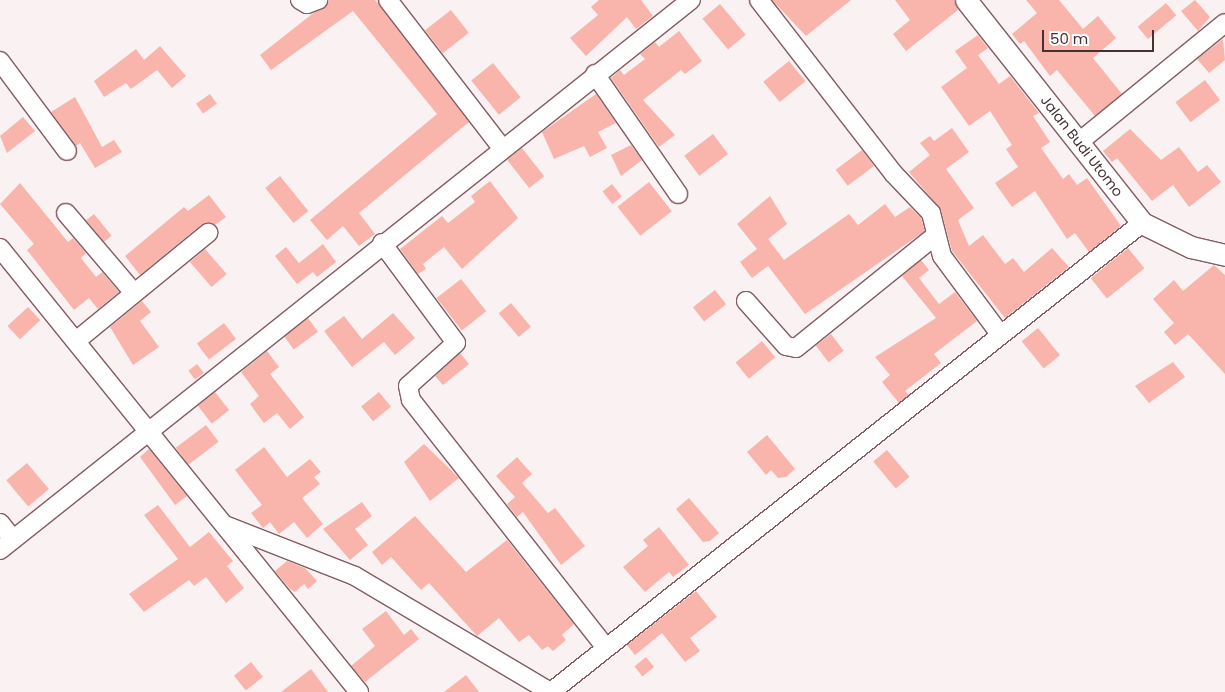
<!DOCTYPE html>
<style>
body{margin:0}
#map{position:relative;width:1225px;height:692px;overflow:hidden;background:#faf1f2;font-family:Poppins,sans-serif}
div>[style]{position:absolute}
.building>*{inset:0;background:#f9b5ac;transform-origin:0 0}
.roads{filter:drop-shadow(1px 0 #825d63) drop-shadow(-1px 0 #825d63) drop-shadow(0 1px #825d63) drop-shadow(0 -1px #825d63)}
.minor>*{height:18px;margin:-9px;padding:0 9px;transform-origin:9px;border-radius:9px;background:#fff}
.tertiary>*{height:21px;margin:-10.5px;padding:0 10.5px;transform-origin:10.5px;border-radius:10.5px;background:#fff}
span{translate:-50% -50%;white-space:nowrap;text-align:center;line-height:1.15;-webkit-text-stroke:5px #fff;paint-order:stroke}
.street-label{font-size:14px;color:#433234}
.scale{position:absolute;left:1042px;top:30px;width:112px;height:22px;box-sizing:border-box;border:2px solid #433234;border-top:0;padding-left:6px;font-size:15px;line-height:18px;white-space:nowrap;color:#433234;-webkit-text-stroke:4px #fff;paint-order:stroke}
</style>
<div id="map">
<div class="building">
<i style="clip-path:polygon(330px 0,375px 0,469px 122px,359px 213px,375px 234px,359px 246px,343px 226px,327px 240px,310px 220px,437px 114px,353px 11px,271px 70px,260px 55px)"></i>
<i style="clip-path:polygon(599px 0,641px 0,653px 16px,636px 29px,627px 17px,586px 56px,570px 38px,598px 15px,591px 7px)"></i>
<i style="clip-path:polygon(772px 0,851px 0,806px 36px)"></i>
<i style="clip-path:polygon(895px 0,954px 0,958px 10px,906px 51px,893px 34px,910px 20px)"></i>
<i style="clip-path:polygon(1026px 0,1059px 0,1083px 29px,1098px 16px,1116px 38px,1093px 58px,1122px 94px,1095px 116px,1057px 70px,1050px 76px,1024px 41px,1020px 44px,1012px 34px,1037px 13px)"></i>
<i style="clip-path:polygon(1195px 0,1210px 17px,1198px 31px,1181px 11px)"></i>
<i style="left:1166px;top:3px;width:16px;height:37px;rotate:50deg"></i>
<i style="left:720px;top:4px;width:40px;height:23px;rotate:50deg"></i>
<i style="left:451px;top:10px;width:29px;height:33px;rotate:52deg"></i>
<i style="clip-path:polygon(679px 31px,702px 61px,685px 74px,681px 70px,643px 100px,675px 135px,659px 147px,611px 78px,620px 70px,624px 75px,645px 59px,640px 54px,655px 42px,659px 47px)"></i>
<i style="clip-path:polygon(978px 35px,988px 48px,978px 55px,999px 84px,1010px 76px,1039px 113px,1033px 116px,1050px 142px,1041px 148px,1063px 179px,1069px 174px,1077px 185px,1087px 178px,1121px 226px,1089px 252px,1075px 233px,1067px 239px,1035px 191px,1012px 207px,995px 183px,1018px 167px,1006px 149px,1012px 145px,990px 111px,969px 126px,941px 87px,967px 68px,955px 51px)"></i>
<i style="clip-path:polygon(1223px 39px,1225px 60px,1209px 73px,1197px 59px)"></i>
<i style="clip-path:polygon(160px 46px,186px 76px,172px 88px,157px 70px,131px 89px,126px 83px,104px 97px,94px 81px,136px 49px,144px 60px)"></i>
<i style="left:789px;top:61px;width:26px;height:33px;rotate:51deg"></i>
<i style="left:493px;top:63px;width:44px;height:28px;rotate:51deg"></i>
<i style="left:1205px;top:80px;width:25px;height:37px;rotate:53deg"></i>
<i style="left:210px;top:94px;width:12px;height:17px;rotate:55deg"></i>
<i style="clip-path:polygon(596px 94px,616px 123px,598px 132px,607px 148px,590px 157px,584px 146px,554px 159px,542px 132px)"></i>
<i style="clip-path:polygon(75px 97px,102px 147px,114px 140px,122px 152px,95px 168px,80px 143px,76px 146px,51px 112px)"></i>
<i style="clip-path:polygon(23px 117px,35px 131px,7px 153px,0 136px)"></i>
<i style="clip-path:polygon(952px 128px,969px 152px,946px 169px,974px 208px,958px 220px,969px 246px,983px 235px,1005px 264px,1013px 258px,1024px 272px,1052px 248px,1069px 267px,1005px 318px,952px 251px,941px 210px,909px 172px,930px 155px,920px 143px,930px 136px,934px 141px)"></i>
<i style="clip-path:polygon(1130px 129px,1161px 160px,1179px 147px,1198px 172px,1207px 165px,1221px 182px,1189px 207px,1173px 185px,1152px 201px,1117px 158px,1112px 162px,1103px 151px)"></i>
<i style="left:713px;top:134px;width:25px;height:36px;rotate:53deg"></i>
<i style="clip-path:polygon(631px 145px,642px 160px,621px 176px,611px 155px)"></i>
<i style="left:522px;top:148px;width:36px;height:19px;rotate:52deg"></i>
<i style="left:862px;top:150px;width:20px;height:33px;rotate:53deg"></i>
<i style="left:280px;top:176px;width:45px;height:19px;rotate:51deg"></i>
<i style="clip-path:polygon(490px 181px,518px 218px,462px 269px,444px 247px,423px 264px,426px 269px,418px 274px,400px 249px,442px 216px,448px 223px,475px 202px,471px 196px)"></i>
<i style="left:649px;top:182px;width:37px;height:40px;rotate:52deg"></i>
<i style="clip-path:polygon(20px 183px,68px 242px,73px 238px,86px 253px,81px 258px,96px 277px,102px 272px,119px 292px,98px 309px,89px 298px,74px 310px,27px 250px,34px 244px,0 204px)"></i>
<i style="left:612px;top:184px;width:16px;height:12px;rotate:52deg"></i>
<i style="clip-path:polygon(209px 195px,226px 217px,215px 225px,201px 225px,140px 275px,125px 256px,184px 207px,188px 211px)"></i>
<i style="clip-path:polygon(770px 196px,787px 224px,768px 239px,784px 260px,849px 214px,858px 225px,885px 204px,895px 217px,910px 207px,921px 218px,925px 231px,805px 314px,768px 266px,752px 278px,740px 262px,757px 249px,737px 224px)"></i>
<i style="left:94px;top:214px;width:28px;height:10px;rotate:51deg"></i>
<i style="clip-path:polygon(323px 244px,336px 262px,317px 277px,313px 272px,297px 284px,275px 256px,286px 247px,299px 263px)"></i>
<i style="left:1128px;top:248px;width:26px;height:48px;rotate:51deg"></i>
<i style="left:205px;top:249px;width:33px;height:20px;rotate:49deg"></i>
<i style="clip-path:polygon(921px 260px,929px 270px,919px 278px,939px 304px,955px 292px,977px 321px,934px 354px,941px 363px,905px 391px,909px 395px,899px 403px,882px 382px,890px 375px,875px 357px,936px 318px,902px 276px)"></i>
<i style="clip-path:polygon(1214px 265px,1225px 275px,1225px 374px,1188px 334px,1175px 345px,1164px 332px,1174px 323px,1153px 299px,1174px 280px,1183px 291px)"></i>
<i style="left:461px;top:279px;width:41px;height:31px;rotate:52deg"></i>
<i style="left:715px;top:290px;width:18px;height:28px;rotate:52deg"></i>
<i style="clip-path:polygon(142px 301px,151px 312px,140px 321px,159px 347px,133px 365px,110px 327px)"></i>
<i style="left:511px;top:303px;width:31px;height:16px;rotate:50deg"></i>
<i style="left:28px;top:307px;width:18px;height:28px;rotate:47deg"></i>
<i style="clip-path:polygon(393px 313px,415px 338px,395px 355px,384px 342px,352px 367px,324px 331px,344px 316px,362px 339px)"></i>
<i style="left:308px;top:318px;width:17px;height:30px;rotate:54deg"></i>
<i style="left:224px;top:323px;width:20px;height:34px;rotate:53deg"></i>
<i style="left:1038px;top:328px;width:35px;height:21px;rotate:51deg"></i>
<i style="left:831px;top:334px;width:21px;height:19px;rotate:53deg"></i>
<i style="left:762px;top:341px;width:21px;height:34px;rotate:51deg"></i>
<i style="clip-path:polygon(267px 351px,279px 367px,270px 374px,304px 417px,290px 429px,277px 413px,264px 423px,250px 404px,259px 396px,241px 372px)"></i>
<i style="clip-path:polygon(460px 353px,469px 364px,443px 385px,435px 376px)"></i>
<i style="clip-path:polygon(1173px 362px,1185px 377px,1149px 403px,1135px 386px)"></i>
<i style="left:197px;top:364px;width:11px;height:11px;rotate:52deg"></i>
<i style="left:215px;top:392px;width:23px;height:22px;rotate:52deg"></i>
<i style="left:379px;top:392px;width:19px;height:23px;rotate:51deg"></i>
<i style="left:206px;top:425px;width:21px;height:38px;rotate:53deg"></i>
<i style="clip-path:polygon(767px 435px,795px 469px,786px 477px,778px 478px,771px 470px,766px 475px,747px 452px)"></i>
<i style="clip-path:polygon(424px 444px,459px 478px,430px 501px,404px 462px)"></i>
<i style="clip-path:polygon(264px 447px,287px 477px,310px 459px,321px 472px,314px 477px,320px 484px,302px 498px,323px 524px,307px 538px,294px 522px,279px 534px,270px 522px,263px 528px,251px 513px,262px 505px,235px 470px)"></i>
<i style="clip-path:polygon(149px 449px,187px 496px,175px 505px,140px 457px)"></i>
<i style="left:887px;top:450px;width:35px;height:18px;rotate:50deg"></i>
<i style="clip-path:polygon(517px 457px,532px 474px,522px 483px,548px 513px,555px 508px,585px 546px,561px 565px,523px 512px,517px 517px,507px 504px,515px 497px,496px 476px)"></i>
<i style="left:27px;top:463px;width:34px;height:27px;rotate:50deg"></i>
<i style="clip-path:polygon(689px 498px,719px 533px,710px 541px,703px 542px,676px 509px)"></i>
<i style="clip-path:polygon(362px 502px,372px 516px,355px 529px,368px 545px,350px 560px,323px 529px)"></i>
<i style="clip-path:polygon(158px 505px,190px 547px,209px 532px,233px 561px,227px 566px,244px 588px,226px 603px,206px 577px,194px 586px,189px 580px,144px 612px,129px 594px,178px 559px,144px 515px)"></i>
<i style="clip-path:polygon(415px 516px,466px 572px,507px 540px,574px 624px,562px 635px,566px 640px,553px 651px,548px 646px,542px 650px,529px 635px,519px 642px,499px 618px,477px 636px,429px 583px,421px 590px,391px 557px,382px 565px,372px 552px)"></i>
<i style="clip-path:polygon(659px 527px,689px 565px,673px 577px,669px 572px,645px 592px,623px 567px,648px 546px,643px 540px)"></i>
<i style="clip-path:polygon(287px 561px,305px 568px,317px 581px,308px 589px,304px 584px,295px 592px,290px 589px,275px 571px)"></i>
<i style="clip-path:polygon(696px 591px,717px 617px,690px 638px,700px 651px,685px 662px,662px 633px,635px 655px,627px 645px)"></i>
<i style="clip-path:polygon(386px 611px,404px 635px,411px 629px,419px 639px,365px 682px,351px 666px,375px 646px,362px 629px)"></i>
<i style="left:646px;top:657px;width:13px;height:15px;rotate:51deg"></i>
<i style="left:251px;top:662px;width:19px;height:22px;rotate:51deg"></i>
<i style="clip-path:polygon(311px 669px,328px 692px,281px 692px)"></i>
<i style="clip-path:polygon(466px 675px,479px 692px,444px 692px)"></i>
</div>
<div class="roads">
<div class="minor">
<i style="left:300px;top:0;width:8px;rotate:30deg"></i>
<i style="left:307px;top:4px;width:12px;rotate:-20deg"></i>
<i style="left:388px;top:0;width:187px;rotate:52.4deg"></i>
<i style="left:759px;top:0;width:219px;rotate:52.2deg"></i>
<i style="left:893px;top:173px;width:55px;rotate:46.5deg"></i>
<i style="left:931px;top:213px;width:44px;rotate:75.7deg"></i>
<i style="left:942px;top:256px;width:97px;rotate:53.4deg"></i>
<i style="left:0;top:61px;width:112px;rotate:53.3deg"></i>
<i style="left:595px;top:74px;width:146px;rotate:55.3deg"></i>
<i style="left:1079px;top:142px;width:188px;rotate:-39.2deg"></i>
<i style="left:66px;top:213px;width:105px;rotate:49.6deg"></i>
<i style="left:382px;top:243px;width:124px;rotate:53.5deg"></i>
<i style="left:456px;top:343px;width:64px;rotate:138.1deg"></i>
<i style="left:408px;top:386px;width:14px;rotate:78deg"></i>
<i style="left:411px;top:400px;width:315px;rotate:51.8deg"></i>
<i style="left:0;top:248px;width:571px;rotate:51.04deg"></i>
<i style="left:746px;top:301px;width:60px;rotate:48.4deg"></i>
<i style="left:786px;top:346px;width:10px;rotate:11deg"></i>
<i style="left:796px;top:348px;width:180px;rotate:-38.9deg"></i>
<i style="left:76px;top:341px;width:171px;rotate:-39.3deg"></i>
<i style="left:0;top:523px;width:21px;rotate:51deg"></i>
<i style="left:227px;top:526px;width:137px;rotate:21.3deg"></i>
<i style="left:355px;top:576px;width:227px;rotate:30.7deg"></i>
<i style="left:0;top:550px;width:883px;rotate:-38.52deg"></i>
<i style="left:551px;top:692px;width:754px;rotate:-38.43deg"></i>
</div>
<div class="tertiary">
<i style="left:966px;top:0;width:284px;rotate:51.7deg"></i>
<i style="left:1142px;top:223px;width:55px;rotate:26.1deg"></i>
<i style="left:1191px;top:247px;width:35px;rotate:13deg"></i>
</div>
</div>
<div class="street-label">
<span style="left:1082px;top:146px;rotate:52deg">Jalan Budi Utomo</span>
</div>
<div class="scale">50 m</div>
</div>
